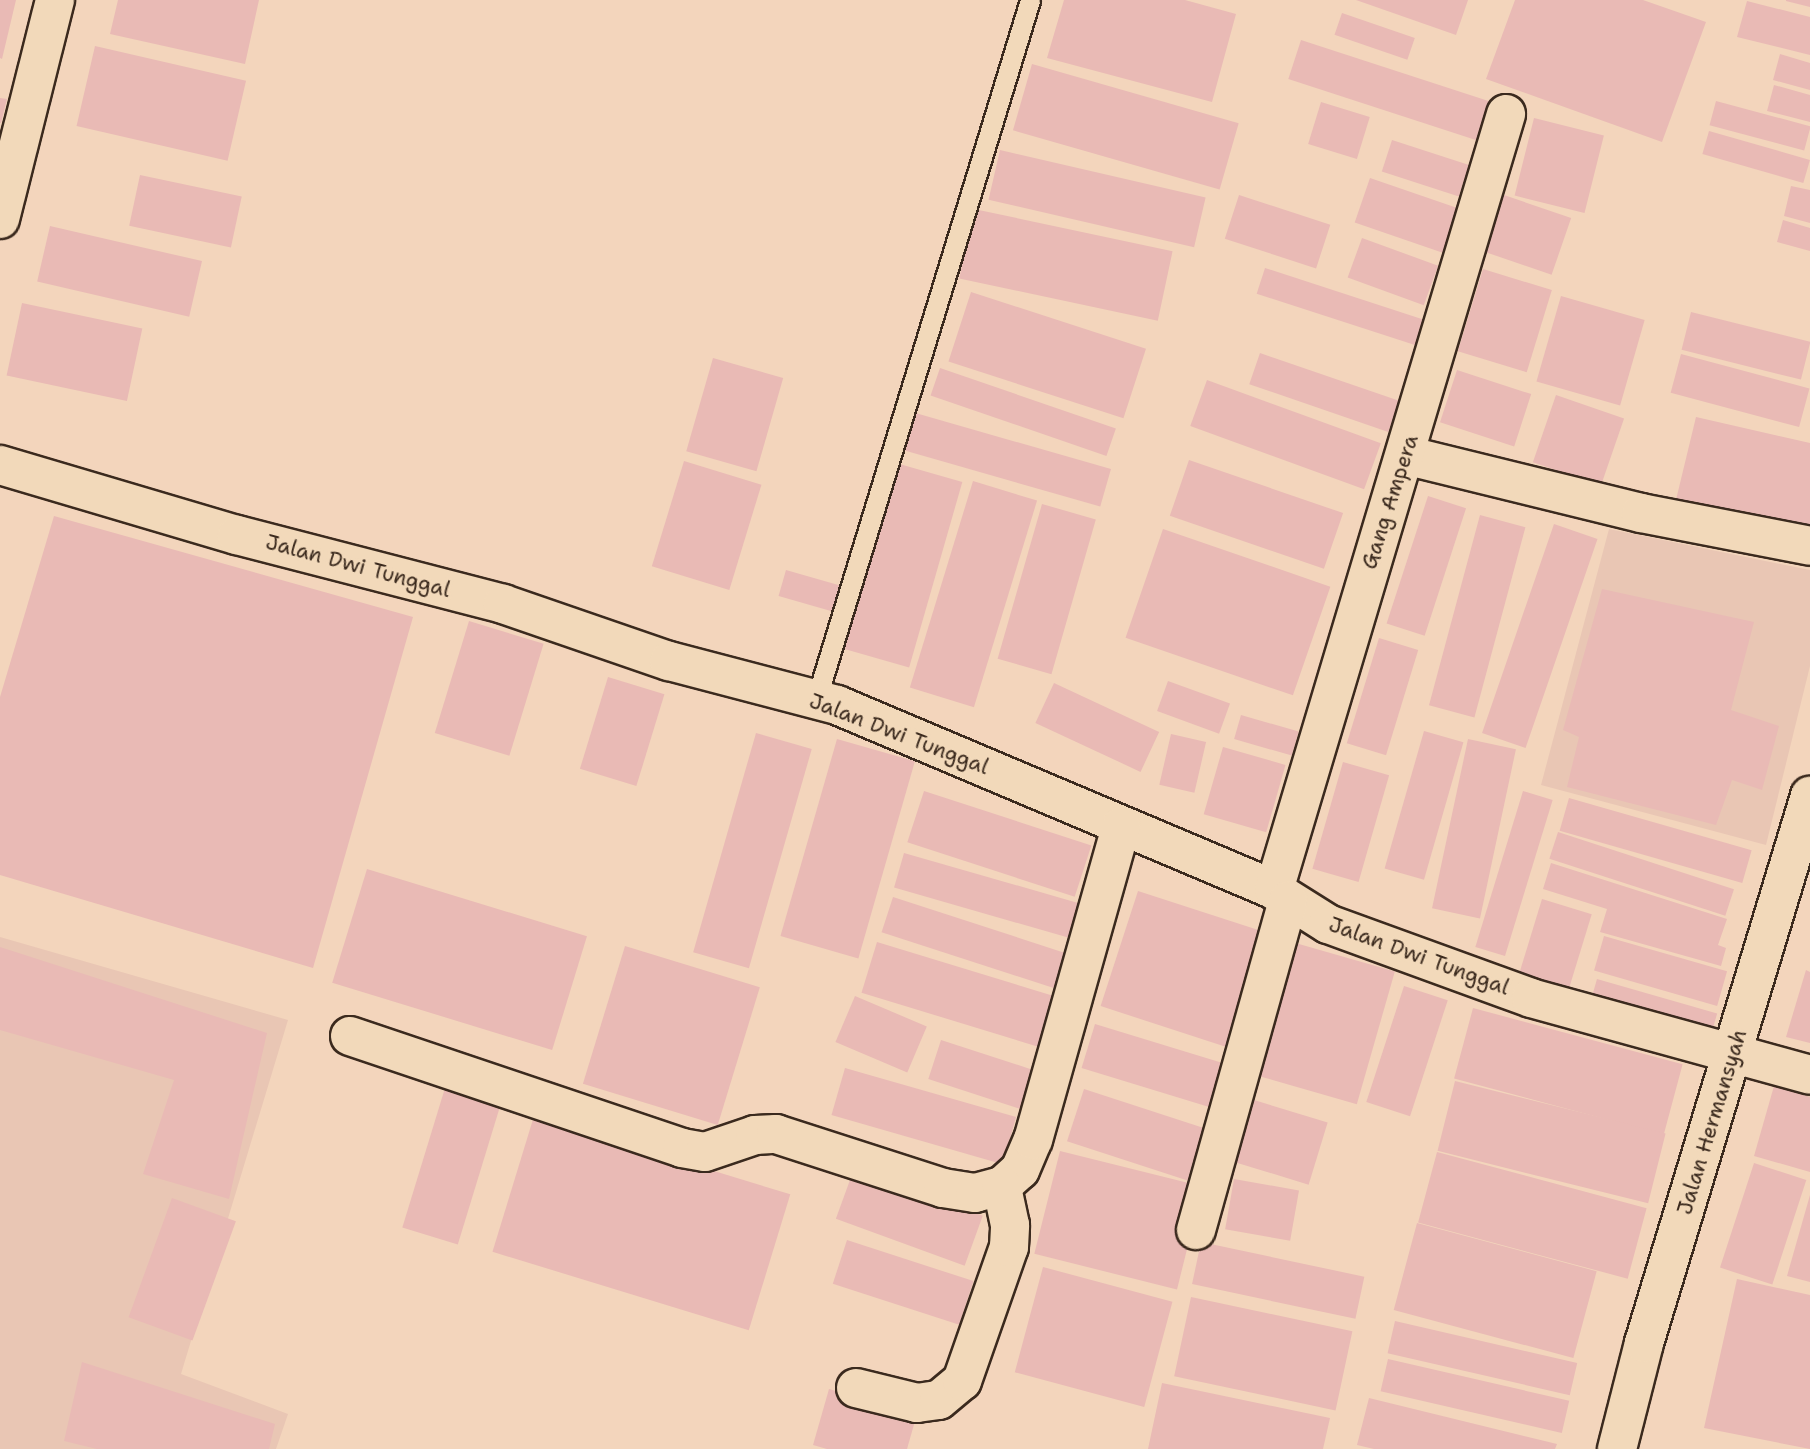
<!DOCTYPE html>
<style>
body{margin:0}
#map{position:relative;width:1810px;height:1449px;overflow:hidden;background:#f3d5bc;font-family:"Shantell Sans",sans-serif}
div>[style]{position:absolute}
.built>*{inset:0;background:#e9c6b4}
.building>*{inset:0;background:#e9bab5;transform-origin:0 0}
.roads{filter:drop-shadow(2px 0 #3b2a1e) drop-shadow(-2px 0 #3b2a1e) drop-shadow(0 2px #3b2a1e) drop-shadow(0 -2px #3b2a1e)}
.service>*{height:19px;margin:-9.5px;padding:0 9.5px;transform-origin:9.5px;border-radius:9.5px;background:#f2d9ba}
.minor>*{height:38px;margin:-19px;padding:0 19px;transform-origin:19px;border-radius:19px;background:#f2d9ba}
.tertiary>*{height:38px;margin:-19px;padding:0 19px;transform-origin:19px;border-radius:19px;background:#f2d9ba}
span{translate:-50% -50%;white-space:nowrap;text-align:center;line-height:1.15;-webkit-text-stroke:6px #f2d9ba;paint-order:stroke}
.street-label{font-size:21px;color:#3b2a1e}
</style>
<div id="map">
<div class="built">
<i style="clip-path:polygon(1609px 529px,1810px 570px,1810px 666px,1766px 845px,1541px 785px)"></i>
<i style="clip-path:polygon(0 937px,288px 1020px,181px 1374px,288px 1414px,276px 1449px,0 1449px)"></i>
</div>
<div class="building">
<i style="clip-path:polygon(0 0,16px 0,2px 59px,0 58px)"></i>
<i style="clip-path:polygon(118px 0,259px 0,245px 64px,110px 34px)"></i>
<i style="clip-path:polygon(1064px 0,1185px 0,1236px 14px,1212px 102px,1047px 58px)"></i>
<i style="clip-path:polygon(1356px 0,1468px 0,1456px 35px)"></i>
<i style="clip-path:polygon(1515px 0,1643px 0,1706px 22px,1662px 142px,1486px 79px)"></i>
<i style="clip-path:polygon(1786px 0,1810px 0,1810px 7px,1786px 1px)"></i>
<i style="clip-path:polygon(1747px 1px,1810px 17px,1810px 55px,1737px 37px)"></i>
<i style="left:1342px;top:13px;width:77px;height:23px;rotate:19deg"></i>
<i style="left:1301px;top:40px;width:206px;height:41px;rotate:18deg"></i>
<i style="left:95px;top:46px;width:155px;height:82px;rotate:13deg"></i>
<i style="clip-path:polygon(1780px 54px,1810px 63px,1810px 90px,1773px 80px)"></i>
<i style="left:1032px;top:64px;width:215px;height:69px;rotate:16deg"></i>
<i style="clip-path:polygon(1774px 85px,1810px 95px,1810px 122px,1767px 111px)"></i>
<i style="clip-path:polygon(0 98px,7px 99px,1px 123px,0 123px)"></i>
<i style="left:1716px;top:101px;width:98px;height:25px;rotate:15deg"></i>
<i style="left:1321px;top:102px;width:51px;height:44px;rotate:17deg"></i>
<i style="left:1534px;top:118px;width:72px;height:80px;rotate:14deg"></i>
<i style="left:1709px;top:131px;width:105px;height:24px;rotate:16deg"></i>
<i style="left:1392px;top:140px;width:81px;height:33px;rotate:18deg"></i>
<i style="left:1000px;top:150px;width:211px;height:51px;rotate:13deg"></i>
<i style="left:140px;top:175px;width:104px;height:52px;rotate:12deg"></i>
<i style="left:1370px;top:178px;width:100px;height:47px;rotate:19deg"></i>
<i style="clip-path:polygon(1791px 186px,1810px 190px,1810px 223px,1784px 216px)"></i>
<i style="left:1239px;top:195px;width:96px;height:46px;rotate:18deg"></i>
<i style="left:1504px;top:195px;width:71px;height:60px;rotate:19deg"></i>
<i style="left:974px;top:209px;width:203px;height:71px;rotate:12deg"></i>
<i style="clip-path:polygon(1783px 220px,1810px 228px,1810px 251px,1777px 242px)"></i>
<i style="left:50px;top:226px;width:156px;height:57px;rotate:13deg"></i>
<i style="left:1362px;top:238px;width:81px;height:42px;rotate:20deg"></i>
<i style="left:1265px;top:268px;width:168px;height:27px;rotate:18deg"></i>
<i style="left:1483px;top:269px;width:72px;height:86px;rotate:17deg"></i>
<i style="left:971px;top:292px;width:184px;height:73px;rotate:18deg"></i>
<i style="left:1561px;top:296px;width:87px;height:89px;rotate:16deg"></i>
<i style="left:22px;top:303px;width:123px;height:74px;rotate:12deg"></i>
<i style="left:1691px;top:312px;width:123px;height:39px;rotate:14deg"></i>
<i style="left:1260px;top:353px;width:147px;height:33px;rotate:19deg"></i>
<i style="left:1681px;top:354px;width:133px;height:40px;rotate:15deg"></i>
<i style="left:713px;top:358px;width:73px;height:97px;rotate:16deg"></i>
<i style="left:940px;top:368px;width:186px;height:29px;rotate:19deg"></i>
<i style="left:1457px;top:370px;width:78px;height:55px;rotate:18deg"></i>
<i style="left:1207px;top:380px;width:185px;height:49px;rotate:20deg"></i>
<i style="left:1556px;top:395px;width:72px;height:71px;rotate:19deg"></i>
<i style="left:912px;top:412px;width:207px;height:39px;rotate:16deg"></i>
<i style="clip-path:polygon(1696px 417px,1810px 443px,1810px 535px,1675px 504px)"></i>
<i style="left:1189px;top:460px;width:163px;height:59px;rotate:19deg"></i>
<i style="left:684px;top:461px;width:81px;height:110px;rotate:17deg"></i>
<i style="left:896px;top:463px;width:69px;height:193px;rotate:16deg"></i>
<i style="left:973px;top:481px;width:67px;height:216px;rotate:17deg"></i>
<i style="left:1428px;top:496px;width:40px;height:134px;rotate:18deg"></i>
<i style="left:1042px;top:504px;width:56px;height:161px;rotate:16deg"></i>
<i style="left:1480px;top:515px;width:47px;height:197px;rotate:15deg"></i>
<i style="clip-path:polygon(54px 516px,413px 617px,313px 968px,0 875px,0 697px)"></i>
<i style="left:1554px;top:524px;width:46px;height:221px;rotate:19deg"></i>
<i style="left:1163px;top:529px;width:177px;height:115px;rotate:19deg"></i>
<i style="left:786px;top:570px;width:59px;height:27px;rotate:16deg"></i>
<i style="clip-path:polygon(1602px 589px,1754px 622px,1731px 710px,1779px 726px,1762px 790px,1732px 780px,1716px 825px,1567px 787px,1579px 737px,1563px 730px)"></i>
<i style="left:469px;top:621px;width:78px;height:117px;rotate:17deg"></i>
<i style="left:1379px;top:638px;width:41px;height:110px;rotate:17deg"></i>
<i style="left:608px;top:677px;width:59px;height:96px;rotate:17deg"></i>
<i style="left:1168px;top:681px;width:66px;height:32px;rotate:20deg"></i>
<i style="left:1054px;top:683px;width:116px;height:44px;rotate:25deg"></i>
<i style="left:1241px;top:715px;width:60px;height:25px;rotate:16deg"></i>
<i style="left:1424px;top:731px;width:41px;height:143px;rotate:16deg"></i>
<i style="left:756px;top:733px;width:58px;height:228px;rotate:16deg"></i>
<i style="left:1171px;top:734px;width:36px;height:52px;rotate:13deg"></i>
<i style="left:837px;top:739px;width:81px;height:205px;rotate:16deg"></i>
<i style="left:1468px;top:739px;width:49px;height:173px;rotate:12deg"></i>
<i style="left:1223px;top:747px;width:65px;height:70px;rotate:16deg"></i>
<i style="left:1343px;top:762px;width:48px;height:111px;rotate:16deg"></i>
<i style="left:924px;top:791px;width:176px;height:54px;rotate:18deg"></i>
<i style="left:1523px;top:791px;width:31px;height:163px;rotate:17deg"></i>
<i style="left:1569px;top:798px;width:190px;height:34px;rotate:16deg"></i>
<i style="left:1558px;top:832px;width:185px;height:28px;rotate:18deg"></i>
<i style="left:904px;top:853px;width:181px;height:36px;rotate:16deg"></i>
<i style="clip-path:polygon(1551px 863px,1727px 919px,1718px 945px,1726px 948px,1721px 966px,1600px 932px,1607px 909px,1543px 889px)"></i>
<i style="left:367px;top:869px;width:230px;height:119px;rotate:17deg"></i>
<i style="left:1138px;top:891px;width:133px;height:121px;rotate:18deg"></i>
<i style="left:893px;top:897px;width:185px;height:37px;rotate:18deg"></i>
<i style="left:1542px;top:899px;width:52px;height:77px;rotate:17deg"></i>
<i style="left:1604px;top:936px;width:128px;height:36px;rotate:16deg"></i>
<i style="left:877px;top:942px;width:201px;height:53px;rotate:17deg"></i>
<i style="left:1292px;top:942px;width:107px;height:138px;rotate:16deg"></i>
<i style="left:625px;top:946px;width:141px;height:144px;rotate:17deg"></i>
<i style="clip-path:polygon(0 947px,267px 1033px,229px 1199px,143px 1174px,174px 1080px,0 1030px)"></i>
<i style="clip-path:polygon(1806px 970px,1810px 972px,1810px 1043px,1786px 1037px)"></i>
<i style="left:1597px;top:979px;width:125px;height:24px;rotate:16deg"></i>
<i style="left:1404px;top:986px;width:46px;height:122px;rotate:18deg"></i>
<i style="left:855px;top:996px;width:78px;height:50px;rotate:23deg"></i>
<i style="left:1473px;top:1008px;width:217px;height:73px;rotate:15deg"></i>
<i style="left:1095px;top:1024px;width:142px;height:46px;rotate:17deg"></i>
<i style="left:941px;top:1040px;width:104px;height:41px;rotate:18deg"></i>
<i style="left:845px;top:1068px;width:178px;height:49px;rotate:16deg"></i>
<i style="left:1455px;top:1081px;width:217px;height:72px;rotate:14deg"></i>
<i style="clip-path:polygon(1774px 1086px,1810px 1097px,1810px 1172px,1754px 1156px)"></i>
<i style="left:445px;top:1088px;width:58px;height:146px;rotate:17deg"></i>
<i style="left:1084px;top:1089px;width:134px;height:55px;rotate:18deg"></i>
<i style="left:1254px;top:1100px;width:77px;height:65px;rotate:17deg"></i>
<i style="left:534px;top:1116px;width:268px;height:142px;rotate:17deg"></i>
<i style="left:1060px;top:1151px;width:147px;height:106px;rotate:14deg"></i>
<i style="left:1437px;top:1152px;width:217px;height:73px;rotate:15deg"></i>
<i style="left:1754px;top:1163px;width:55px;height:110px;rotate:18deg"></i>
<i style="left:854px;top:1169px;width:137px;height:53px;rotate:20deg"></i>
<i style="left:1234px;top:1179px;width:66px;height:51px;rotate:10deg"></i>
<i style="clip-path:polygon(1810px 1195px,1810px 1282px,1787px 1276px)"></i>
<i style="left:172px;top:1198px;width:68px;height:127px;rotate:20deg"></i>
<i style="left:1417px;top:1223px;width:186px;height:90px;rotate:15deg"></i>
<i style="left:847px;top:1240px;width:133px;height:46px;rotate:18deg"></i>
<i style="left:1201px;top:1242px;width:167px;height:43px;rotate:12deg"></i>
<i style="left:1043px;top:1267px;width:134px;height:109px;rotate:15deg"></i>
<i style="clip-path:polygon(1737px 1279px,1810px 1295px,1810px 1449px,1704px 1428px)"></i>
<i style="left:1191px;top:1297px;width:165px;height:81px;rotate:12deg"></i>
<i style="left:1395px;top:1321px;width:187px;height:33px;rotate:13deg"></i>
<i style="left:1388px;top:1359px;width:186px;height:33px;rotate:13deg"></i>
<i style="clip-path:polygon(82px 1362px,275px 1424px,269px 1449px,97px 1449px,64px 1441px)"></i>
<i style="clip-path:polygon(1162px 1383px,1330px 1418px,1323px 1449px,1148px 1449px)"></i>
<i style="clip-path:polygon(829px 1389px,917px 1414px,907px 1449px,827px 1449px,813px 1445px)"></i>
<i style="clip-path:polygon(1369px 1398px,1557px 1444px,1555px 1449px,1374px 1449px,1357px 1445px)"></i>
</div>
<div class="roads">
<div class="service">
<i style="left:816px;top:700px;width:732px;rotate:-73deg"></i>
</div>
<div class="minor">
<i style="left:0;top:219px;width:226px;rotate:-75.9deg"></i>
<i style="left:1405px;top:455px;width:243px;rotate:13.8deg"></i>
<i style="left:1641px;top:513px;width:172px;rotate:11deg"></i>
<i style="left:0;top:465px;width:247px;rotate:16.5deg"></i>
<i style="left:237px;top:535px;width:275px;rotate:14.5deg"></i>
<i style="left:503px;top:604px;width:176px;rotate:19deg"></i>
<i style="left:669px;top:661px;width:174px;rotate:14.7deg"></i>
<i style="left:837px;top:705px;width:475px;rotate:22.9deg"></i>
<i style="left:1274px;top:890px;width:64px;rotate:32.2deg"></i>
<i style="left:1328px;top:924px;width:216px;rotate:20deg"></i>
<i style="left:1531px;top:998px;width:289px;rotate:15.4deg"></i>
<i style="left:1274px;top:890px;width:810px;rotate:-73.35deg"></i>
<i style="left:350px;top:1036px;width:350px;rotate:18.6deg"></i>
<i style="left:682px;top:1148px;width:23px;rotate:10deg"></i>
<i style="left:705px;top:1152px;width:53px;rotate:-18.8deg"></i>
<i style="left:755px;top:1135px;width:21px;rotate:-3deg"></i>
<i style="left:776px;top:1134px;width:176px;rotate:17.9deg"></i>
<i style="left:943px;top:1188px;width:32px;rotate:9deg"></i>
<i style="left:975px;top:1193px;width:28px;rotate:-15deg"></i>
<i style="left:1002px;top:1186px;width:24px;rotate:-42deg"></i>
<i style="left:1020px;top:1170px;width:33px;rotate:-67deg"></i>
<i style="left:1033px;top:1140px;width:326px;rotate:-74.3deg"></i>
<i style="left:1196px;top:1230px;width:342px;rotate:-74.4deg"></i>
<i style="left:856px;top:1388px;width:63px;rotate:13.8deg"></i>
<i style="left:917px;top:1403px;width:22px;rotate:-8deg"></i>
<i style="left:939px;top:1400px;width:30px;rotate:-40deg"></i>
<i style="left:962px;top:1381px;width:142px;rotate:-70.7deg"></i>
<i style="left:1009px;top:1247px;width:22px;rotate:-87deg"></i>
<i style="left:1010px;top:1225px;width:40px;rotate:-102deg"></i>
</div>
<div class="tertiary">
<i style="left:1617px;top:1449px;width:109px;rotate:-75.7deg"></i>
<i style="left:1644px;top:1343px;width:572px;rotate:-73.12deg"></i>
</div>
</div>
<div class="street-label">
<span style="left:1390px;top:502px;rotate:-72deg">Gang Ampera</span>
<span style="left:358px;top:566px;rotate:15deg">Jalan Dwi Tunggal</span>
<span style="left:899px;top:734px;rotate:21deg">Jalan Dwi Tunggal</span>
<span style="left:1419px;top:956px;rotate:20deg">Jalan Dwi Tunggal</span>
<span style="left:1712px;top:1122px;rotate:-73deg">Jalan Hermansyah</span>
</div>
</div>
